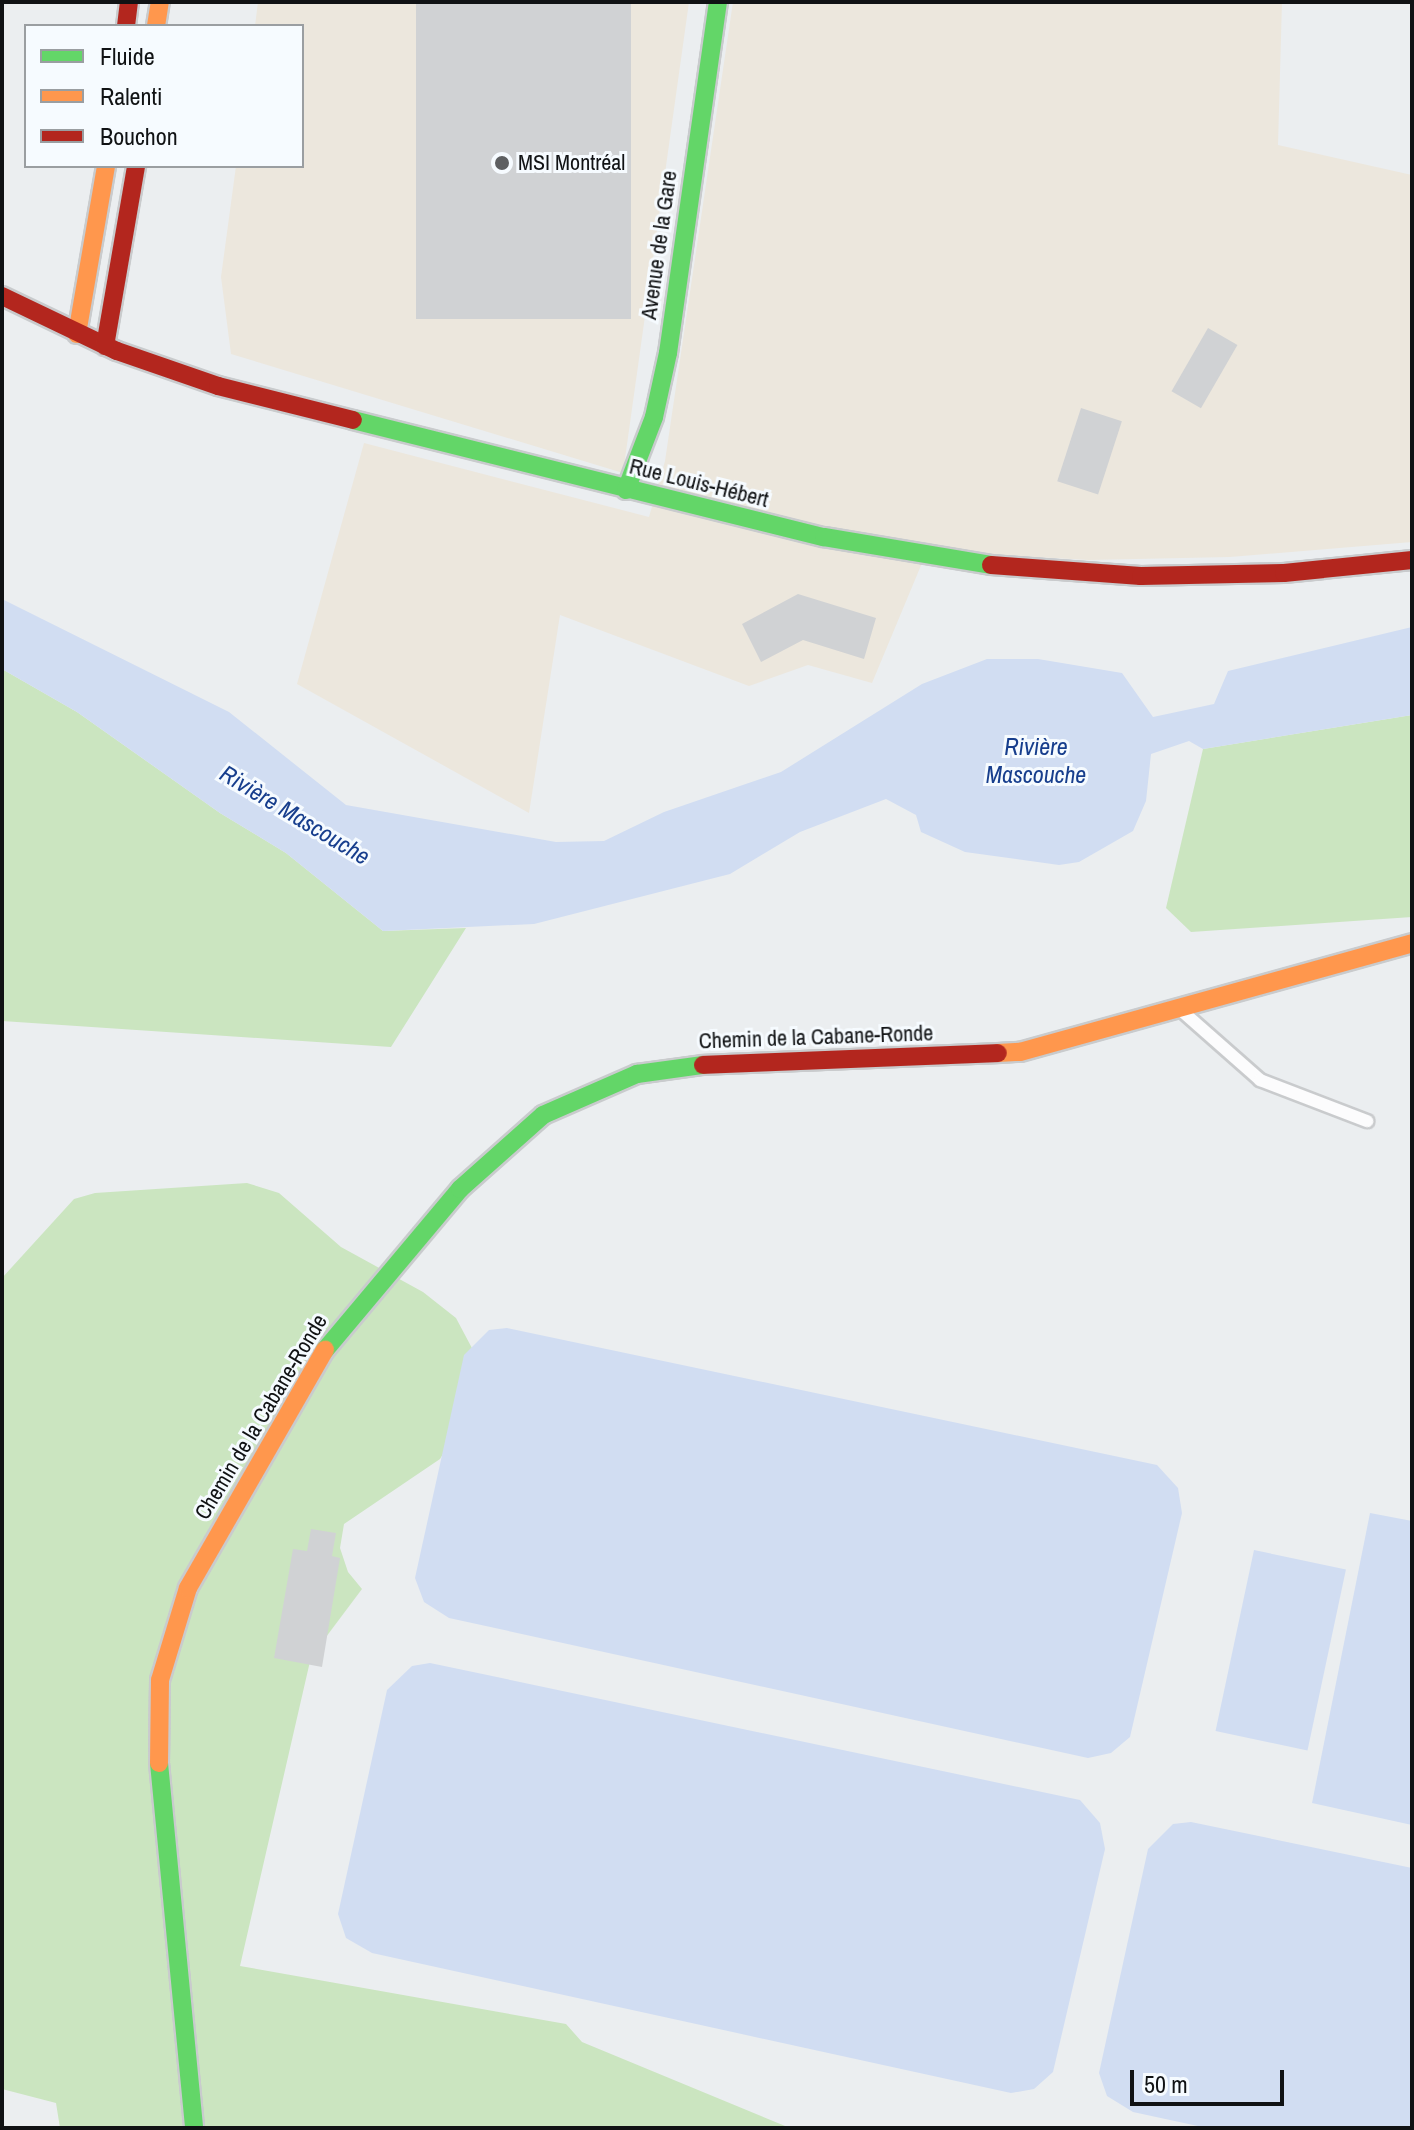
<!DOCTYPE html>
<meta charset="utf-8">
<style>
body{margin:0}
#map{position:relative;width:1414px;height:2130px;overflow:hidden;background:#ebeef0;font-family:"Archivo Narrow",sans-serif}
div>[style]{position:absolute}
.industrial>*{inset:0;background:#ece7dd}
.green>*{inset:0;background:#cbe5c0}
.water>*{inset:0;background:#d1ddf2;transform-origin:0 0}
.building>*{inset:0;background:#d0d2d4;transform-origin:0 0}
.roads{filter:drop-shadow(2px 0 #c9cbcd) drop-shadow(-2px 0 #c9cbcd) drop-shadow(0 2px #c9cbcd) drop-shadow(0 -2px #c9cbcd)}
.lane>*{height:12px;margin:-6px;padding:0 6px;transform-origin:6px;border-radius:6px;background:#fcfcfd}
.fast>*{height:18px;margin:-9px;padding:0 9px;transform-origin:9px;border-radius:9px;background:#63d668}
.slow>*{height:18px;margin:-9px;padding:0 9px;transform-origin:9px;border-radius:9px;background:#ff974d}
.jam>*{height:18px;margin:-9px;padding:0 9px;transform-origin:9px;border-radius:9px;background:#b3261e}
.dots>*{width:22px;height:22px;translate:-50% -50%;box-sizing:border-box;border:4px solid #f6fbff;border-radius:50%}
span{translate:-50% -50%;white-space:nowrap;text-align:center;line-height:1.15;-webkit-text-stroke:6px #f6fbff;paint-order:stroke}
.poi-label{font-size:22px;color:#101214}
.left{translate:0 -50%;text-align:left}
.street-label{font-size:22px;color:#101214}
.water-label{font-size:24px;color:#173e8d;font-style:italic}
.frame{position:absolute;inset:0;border:4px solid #101214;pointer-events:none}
.legend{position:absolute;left:24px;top:24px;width:280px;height:144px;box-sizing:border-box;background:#f6fbff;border:2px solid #9a9ea1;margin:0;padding:10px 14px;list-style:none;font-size:24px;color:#101214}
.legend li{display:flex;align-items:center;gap:16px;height:40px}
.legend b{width:40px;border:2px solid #9a9ea1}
.scale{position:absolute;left:1130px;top:2070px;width:154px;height:36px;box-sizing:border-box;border:4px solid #101214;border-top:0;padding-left:10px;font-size:24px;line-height:28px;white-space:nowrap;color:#101214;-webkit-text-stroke:6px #f6fbff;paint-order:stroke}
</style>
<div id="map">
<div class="industrial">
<i style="clip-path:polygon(258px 2px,689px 2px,623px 473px,231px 354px,221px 277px,236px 166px,302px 166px,302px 26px,255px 26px)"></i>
<i style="clip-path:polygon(733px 2px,1282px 2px,1278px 145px,1412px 175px,1412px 542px,1230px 557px,1089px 560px,927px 551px,872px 683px,808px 665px,749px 686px,560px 615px,529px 813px,297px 684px,364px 443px,649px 517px,665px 461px)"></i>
</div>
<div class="green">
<i style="clip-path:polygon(2px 669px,77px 712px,220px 813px,286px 853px,383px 931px,466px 928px,391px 1047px,2px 1021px)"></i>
<i style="clip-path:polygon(1412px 715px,1412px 917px,1191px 932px,1166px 908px,1203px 749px)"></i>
<i style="clip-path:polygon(247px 1183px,279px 1193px,341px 1247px,423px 1292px,456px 1318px,482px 1367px,480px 1392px,440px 1459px,344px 1524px,340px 1548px,348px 1572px,362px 1589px,311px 1657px,240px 1966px,566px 2024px,582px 2042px,790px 2128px,60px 2128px,56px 2103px,2px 2089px,2px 1278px,74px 1199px,95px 1193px)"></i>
</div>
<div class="water">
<i style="clip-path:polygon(2px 599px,229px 712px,346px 805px,556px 842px,604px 841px,664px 812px,781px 772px,922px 684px,987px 659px,1038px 659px,1122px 673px,1153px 717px,1214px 704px,1228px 671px,1412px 627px,1412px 715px,1203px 749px,1189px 741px,1151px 754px,1146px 801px,1133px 831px,1079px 862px,1059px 865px,965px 852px,921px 832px,916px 815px,886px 799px,800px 832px,730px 874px,534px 924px,383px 931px,286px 853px,220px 813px,77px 712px,2px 669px)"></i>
<i style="clip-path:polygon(507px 1328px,1157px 1465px,1178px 1488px,1182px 1513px,1130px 1737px,1111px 1753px,1088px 1758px,449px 1618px,424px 1602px,415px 1578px,464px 1355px,489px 1330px)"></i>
<i style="clip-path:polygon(1370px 1513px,1412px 1521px,1412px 1825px,1312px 1803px)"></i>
<i style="left:1254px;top:1550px;width:94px;height:185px;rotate:12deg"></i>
<i style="clip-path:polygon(430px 1663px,1080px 1800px,1100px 1823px,1105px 1849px,1053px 2072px,1034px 2089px,1011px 2093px,372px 1953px,346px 1938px,338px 1914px,387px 1690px,412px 1666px)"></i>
<i style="clip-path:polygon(1191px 1822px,1412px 1868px,1412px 2128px,1207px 2128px,1133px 2112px,1107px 2096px,1099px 2073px,1148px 1849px,1173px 1824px)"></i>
</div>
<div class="building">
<i style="left:416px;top:2px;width:215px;height:317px"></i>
<i style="left:1208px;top:328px;width:34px;height:73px;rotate:30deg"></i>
<i style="left:1081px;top:408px;width:43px;height:77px;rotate:18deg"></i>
<i style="clip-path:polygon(798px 594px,876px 618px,864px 659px,803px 640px,761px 662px,742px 624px)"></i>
<i style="clip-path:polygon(311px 1529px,336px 1533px,332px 1556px,340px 1558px,322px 1667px,274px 1658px,293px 1549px,307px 1551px)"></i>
</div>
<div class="roads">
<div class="lane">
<i style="left:1183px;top:1012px;width:103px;rotate:41.4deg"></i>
<i style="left:1260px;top:1080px;width:115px;rotate:21deg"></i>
</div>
<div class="fast">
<i style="left:353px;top:420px;width:485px;rotate:14deg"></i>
<i style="left:824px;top:537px;width:169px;rotate:9.5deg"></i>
<i style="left:626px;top:490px;width:78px;rotate:-69deg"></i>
<i style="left:654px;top:417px;width:66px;rotate:-77.7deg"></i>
<i style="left:668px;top:353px;width:355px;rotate:-81.9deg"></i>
<i style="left:325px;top:1350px;width:210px;rotate:-50deg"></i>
<i style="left:460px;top:1189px;width:111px;rotate:-41.7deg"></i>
<i style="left:543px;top:1115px;width:103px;rotate:-23.6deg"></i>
<i style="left:637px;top:1074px;width:67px;rotate:-7.8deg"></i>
<i style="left:159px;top:1763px;width:367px;rotate:84.5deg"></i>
</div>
<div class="slow">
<i style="left:156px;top:26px;width:24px;rotate:-81deg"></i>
<i style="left:77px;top:334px;width:170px;rotate:-80.2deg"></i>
<i style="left:998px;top:1053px;width:22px;rotate:-3deg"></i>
<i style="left:1020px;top:1052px;width:407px;rotate:-15.5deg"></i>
<i style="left:159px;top:1763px;width:83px;rotate:-89.3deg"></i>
<i style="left:160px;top:1680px;width:96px;rotate:-73.1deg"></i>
<i style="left:188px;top:1588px;width:275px;rotate:-60.1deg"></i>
</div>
<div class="jam">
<i style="left:126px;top:26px;width:24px;rotate:-83deg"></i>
<i style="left:2px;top:296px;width:127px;rotate:25.6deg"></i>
<i style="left:117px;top:351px;width:107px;rotate:19.1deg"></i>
<i style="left:218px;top:386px;width:139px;rotate:14.1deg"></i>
<i style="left:105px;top:346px;width:183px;rotate:-80.2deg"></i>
<i style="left:991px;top:565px;width:150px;rotate:4.2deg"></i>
<i style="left:1141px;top:576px;width:143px;rotate:-1.2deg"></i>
<i style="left:1284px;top:573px;width:129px;rotate:-5.8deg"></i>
<i style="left:703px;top:1065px;width:295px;rotate:-2.3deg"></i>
</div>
</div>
<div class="dots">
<i style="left:502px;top:163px;background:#5d5f61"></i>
</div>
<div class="poi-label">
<span class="left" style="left:518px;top:163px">MSI Montréal</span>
</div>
<div class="street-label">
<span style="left:659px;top:245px;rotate:-82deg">Avenue de la Gare</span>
<span style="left:699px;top:483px;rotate:14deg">Rue Louis-Hébert</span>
<span style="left:816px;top:1037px;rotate:-2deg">Chemin de la Cabane-Ronde</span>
<span style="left:261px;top:1417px;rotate:-59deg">Chemin de la Cabane-Ronde</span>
</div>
<div class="water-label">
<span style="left:1036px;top:761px">Rivière<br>Mascouche</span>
<span style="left:295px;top:815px;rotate:31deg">Rivière Mascouche</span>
</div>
<div class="frame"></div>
<ul class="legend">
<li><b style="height:10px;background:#63d668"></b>Fluide</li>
<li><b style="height:10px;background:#ff974d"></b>Ralenti</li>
<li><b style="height:10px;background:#b3261e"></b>Bouchon</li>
</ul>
<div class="scale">50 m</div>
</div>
